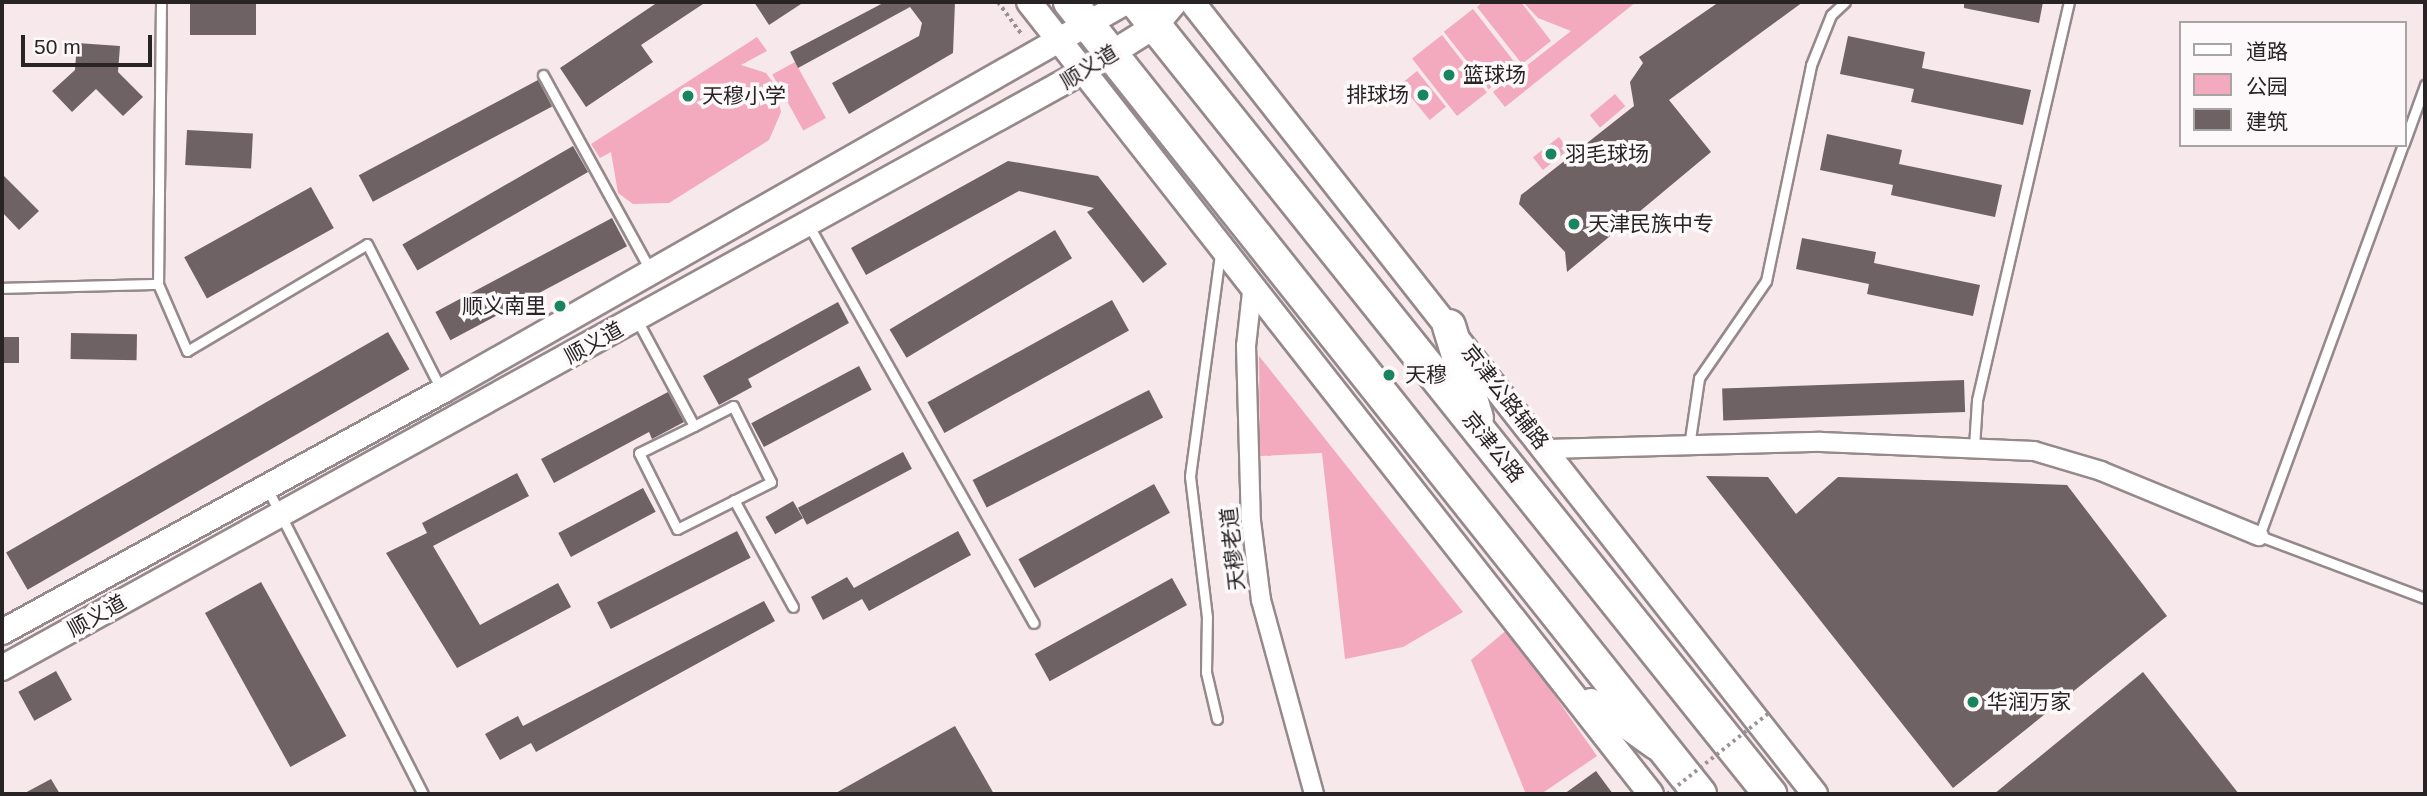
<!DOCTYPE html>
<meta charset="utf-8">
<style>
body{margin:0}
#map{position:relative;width:2427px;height:796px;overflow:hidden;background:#f6e8eb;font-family:Helvetica,"Noto Sans SC",sans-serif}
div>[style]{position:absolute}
.green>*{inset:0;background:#f3aabf;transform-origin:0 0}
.building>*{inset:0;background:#6e6265;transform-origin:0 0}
.path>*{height:3.5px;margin-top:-1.75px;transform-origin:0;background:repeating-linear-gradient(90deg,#9b9194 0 3.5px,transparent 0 7px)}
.roads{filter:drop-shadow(2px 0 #95898c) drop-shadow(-2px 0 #95898c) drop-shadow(0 2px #95898c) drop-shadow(0 -2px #95898c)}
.lane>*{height:9px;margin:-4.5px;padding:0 4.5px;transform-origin:4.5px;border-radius:4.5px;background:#fff}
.street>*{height:18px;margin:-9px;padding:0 9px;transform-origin:9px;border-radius:9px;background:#fff}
.secondary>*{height:24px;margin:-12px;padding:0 12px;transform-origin:12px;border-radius:12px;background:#fff}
.highway>*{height:32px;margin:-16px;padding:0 16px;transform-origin:16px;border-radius:16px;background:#fff}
.path-bridge>*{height:3.5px;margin-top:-1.75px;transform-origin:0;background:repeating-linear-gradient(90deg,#9b9194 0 3.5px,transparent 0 7px)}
.dots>*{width:19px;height:19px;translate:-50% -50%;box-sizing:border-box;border:4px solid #fdf8f9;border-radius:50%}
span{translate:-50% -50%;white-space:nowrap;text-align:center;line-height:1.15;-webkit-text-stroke:7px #fdf8f9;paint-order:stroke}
.street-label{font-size:21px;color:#282325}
.poi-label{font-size:21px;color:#282325}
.left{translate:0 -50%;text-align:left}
.right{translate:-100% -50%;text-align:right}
.frame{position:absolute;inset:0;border:4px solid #282325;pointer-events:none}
.legend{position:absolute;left:2179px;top:21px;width:228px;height:126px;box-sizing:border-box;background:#fdf8f9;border:2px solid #a8a3a4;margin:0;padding:9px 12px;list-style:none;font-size:21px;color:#282325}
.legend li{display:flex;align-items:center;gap:14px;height:35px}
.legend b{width:35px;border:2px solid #a8a3a4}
.scale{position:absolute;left:21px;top:35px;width:131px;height:32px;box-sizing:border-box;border:4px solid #282325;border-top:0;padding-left:9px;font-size:21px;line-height:24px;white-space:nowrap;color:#282325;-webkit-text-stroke:5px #fdf8f9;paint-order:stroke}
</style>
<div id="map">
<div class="green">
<i style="clip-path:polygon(1483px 2px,1521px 2px,1551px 41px,1522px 64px,1477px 7px)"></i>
<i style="clip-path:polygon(1523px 2px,1636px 2px,1505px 107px,1493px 92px,1571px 31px,1538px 18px)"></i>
<i style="left:1473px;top:9px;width:73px;height:37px;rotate:52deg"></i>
<i style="left:1442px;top:35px;width:73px;height:38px;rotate:52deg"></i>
<i style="clip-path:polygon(757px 37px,767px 51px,741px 65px,766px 73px,775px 85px,781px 112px,769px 140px,669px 203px,633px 204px,618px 193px,611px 152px,600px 158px,591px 144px)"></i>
<i style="left:795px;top:62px;width:64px;height:26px;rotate:61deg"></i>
<i style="left:1417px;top:71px;width:46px;height:21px;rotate:51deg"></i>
<i style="left:1615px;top:94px;width:16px;height:33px;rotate:50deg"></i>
<i style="left:1559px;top:137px;width:16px;height:33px;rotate:52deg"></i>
<i style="clip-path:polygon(1259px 357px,1259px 356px,1463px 612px,1403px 647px,1345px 659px,1322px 453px,1260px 456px)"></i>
<i style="clip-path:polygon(1508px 629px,1597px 756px,1541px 794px,1526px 794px,1471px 660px)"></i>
</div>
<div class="building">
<i style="left:190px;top:2px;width:66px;height:33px"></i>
<i style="clip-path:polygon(658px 2px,706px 2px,641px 45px,653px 62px,586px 107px,560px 68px)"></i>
<i style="clip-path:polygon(754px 2px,804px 2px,769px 25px)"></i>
<i style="clip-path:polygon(885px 2px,955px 2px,953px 53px,849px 114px,832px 83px,919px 36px,922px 23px,910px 7px,798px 68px,790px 52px)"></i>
<i style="clip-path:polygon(1719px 2px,1803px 2px,1669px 100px,1711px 152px,1567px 272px,1565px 252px,1519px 204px,1521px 195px,1634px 106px,1630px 82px,1643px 63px,1639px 57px)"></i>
<i style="clip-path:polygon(1964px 2px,2043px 2px,2039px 23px,1964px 8px)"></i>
<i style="clip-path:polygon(1848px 36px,1925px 52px,1922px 68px,2031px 90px,2023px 125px,1911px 102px,1914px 89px,1840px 74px)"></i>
<i style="clip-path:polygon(77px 43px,120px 46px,118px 72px,143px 97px,123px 116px,96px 89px,72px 112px,52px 91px,75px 70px)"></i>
<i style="left:538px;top:80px;width:30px;height:203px;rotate:62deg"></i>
<i style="left:187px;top:130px;width:66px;height:35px;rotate:3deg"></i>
<i style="clip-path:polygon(1827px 134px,1902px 150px,1899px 164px,2002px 185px,1995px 217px,1891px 195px,1893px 185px,1820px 170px)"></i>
<i style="left:573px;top:146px;width:30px;height:197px;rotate:60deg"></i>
<i style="clip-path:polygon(1008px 161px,1098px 176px,1167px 264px,1143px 283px,1087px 212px,1094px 208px,1019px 191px,866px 275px,851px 248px)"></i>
<i style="clip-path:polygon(2px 174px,39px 211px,19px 230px,2px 212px)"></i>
<i style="left:311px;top:187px;width:47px;height:145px;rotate:61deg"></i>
<i style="left:612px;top:218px;width:32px;height:200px;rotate:62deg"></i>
<i style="left:1055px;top:230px;width:33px;height:193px;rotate:59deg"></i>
<i style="clip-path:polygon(1802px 238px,1876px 252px,1874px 263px,1980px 285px,1973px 316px,1867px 294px,1869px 284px,1796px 269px)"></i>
<i style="left:1112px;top:300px;width:35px;height:211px;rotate:61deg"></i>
<i style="clip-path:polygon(838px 302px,849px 323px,748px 379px,752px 387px,719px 405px,703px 376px)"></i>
<i style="left:388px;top:332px;width:43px;height:441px;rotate:60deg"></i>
<i style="left:71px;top:333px;width:66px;height:26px;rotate:1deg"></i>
<i style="left:2px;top:337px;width:17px;height:26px"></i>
<i style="left:859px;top:366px;width:27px;height:122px;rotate:62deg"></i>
<i style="left:1964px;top:380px;width:32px;height:242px;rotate:88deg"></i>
<i style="left:1149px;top:390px;width:31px;height:198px;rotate:63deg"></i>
<i style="clip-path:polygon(668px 392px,684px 422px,652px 439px,649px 432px,554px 483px,541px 459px)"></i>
<i style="left:903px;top:452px;width:19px;height:119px;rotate:62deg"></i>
<i style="clip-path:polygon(517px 473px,529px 496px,433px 546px,480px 625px,558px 583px,571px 607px,457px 668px,386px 553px,427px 533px,422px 523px)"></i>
<i style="clip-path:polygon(1706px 476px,1768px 477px,1796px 514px,1838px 477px,2067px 485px,2167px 616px,1953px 788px)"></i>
<i style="left:1154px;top:484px;width:33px;height:155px;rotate:61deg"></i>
<i style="left:643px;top:488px;width:27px;height:96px;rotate:62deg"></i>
<i style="left:793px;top:501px;width:20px;height:32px;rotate:60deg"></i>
<i style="left:737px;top:531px;width:30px;height:157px;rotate:63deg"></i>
<i style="clip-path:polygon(958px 531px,971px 555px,869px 611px,862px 599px,823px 620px,811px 597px,847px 577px,854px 588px)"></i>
<i style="left:1172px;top:578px;width:31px;height:157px;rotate:61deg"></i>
<i style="left:261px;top:582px;width:176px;height:64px;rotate:61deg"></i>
<i style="clip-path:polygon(764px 601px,775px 621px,536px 752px,531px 743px,500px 760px,485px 734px,518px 716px,523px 726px)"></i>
<i style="left:56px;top:671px;width:33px;height:43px;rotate:61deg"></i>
<i style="clip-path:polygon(2143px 672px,2239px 794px,1994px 794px)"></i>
<i style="clip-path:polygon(955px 726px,994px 794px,834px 794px)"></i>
<i style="clip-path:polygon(1596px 771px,1613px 794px,1564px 794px)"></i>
<i style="clip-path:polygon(51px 779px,60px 794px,23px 794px)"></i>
</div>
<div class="path">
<i style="left:998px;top:2px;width:42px;rotate:53.7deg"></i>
</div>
<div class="roads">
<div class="lane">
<i style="left:161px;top:2px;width:282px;rotate:90.6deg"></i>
<i style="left:158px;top:284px;width:73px;rotate:66.6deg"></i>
<i style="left:187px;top:351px;width:209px;rotate:-30.7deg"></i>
<i style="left:367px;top:244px;width:163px;rotate:63deg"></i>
<i style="left:543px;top:75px;width:222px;rotate:61.2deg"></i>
<i style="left:2404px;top:143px;width:62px;rotate:-70.1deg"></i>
<i style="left:809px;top:226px;width:456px;rotate:60.5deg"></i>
<i style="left:2px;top:288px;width:156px;rotate:-1.5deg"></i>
<i style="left:637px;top:320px;width:120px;rotate:61.7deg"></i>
<i style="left:694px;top:426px;width:61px;rotate:153.9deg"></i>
<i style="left:639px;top:453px;width:85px;rotate:63.4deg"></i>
<i style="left:677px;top:529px;width:105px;rotate:-26.6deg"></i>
<i style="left:771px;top:482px;width:85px;rotate:-116.6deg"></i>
<i style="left:733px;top:406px;width:44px;rotate:152.9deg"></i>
<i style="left:1689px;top:446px;width:69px;rotate:-81.6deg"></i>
<i style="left:1699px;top:378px;width:118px;rotate:-55.4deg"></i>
<i style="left:1766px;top:281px;width:221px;rotate:-78.2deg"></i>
<i style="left:1811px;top:65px;width:54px;rotate:-68.2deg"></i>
<i style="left:1831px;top:15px;width:19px;rotate:-43deg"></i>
<i style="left:1974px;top:447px;width:47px;rotate:-86.3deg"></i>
<i style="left:1977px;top:400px;width:408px;rotate:-77deg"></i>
<i style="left:267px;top:488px;width:343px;rotate:63deg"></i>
<i style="left:734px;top:500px;width:122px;rotate:61.1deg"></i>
<i style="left:2257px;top:535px;width:179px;rotate:20.6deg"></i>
<i style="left:2259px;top:536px;width:417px;rotate:-69.8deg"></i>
<i style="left:1217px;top:719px;width:48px;rotate:-103.2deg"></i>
<i style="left:1206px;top:672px;width:55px;rotate:-89deg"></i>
<i style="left:1207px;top:617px;width:142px;rotate:-96.9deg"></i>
<i style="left:1190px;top:476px;width:225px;rotate:-82.3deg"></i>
</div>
<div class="street">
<i style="left:1252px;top:292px;width:54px;rotate:96.3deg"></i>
<i style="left:1246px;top:346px;width:175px;rotate:88.4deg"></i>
<i style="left:1251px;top:521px;width:80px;rotate:82.8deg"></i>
<i style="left:1261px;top:600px;width:201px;rotate:74.7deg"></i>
<i style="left:1546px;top:449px;width:275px;rotate:-1.5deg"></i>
<i style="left:1821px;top:442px;width:213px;rotate:2.4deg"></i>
<i style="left:2034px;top:451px;width:70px;rotate:16.6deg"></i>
<i style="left:2101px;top:471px;width:171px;rotate:22.4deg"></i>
</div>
<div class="secondary">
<i style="left:1029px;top:2px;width:1007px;rotate:51.86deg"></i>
<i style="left:1192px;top:2px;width:1008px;rotate:51.81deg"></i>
<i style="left:2px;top:632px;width:502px;rotate:-28.71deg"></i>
<i style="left:442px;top:391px;width:787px;rotate:-29.63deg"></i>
<i style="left:2px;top:668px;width:1234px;rotate:-28.89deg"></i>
<i style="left:1082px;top:72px;width:86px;rotate:-32.2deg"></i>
<i style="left:1155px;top:26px;width:31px;rotate:-50deg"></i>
<i style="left:1591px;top:701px;width:79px;rotate:35.7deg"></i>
</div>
<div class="highway">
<i style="left:1070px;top:2px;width:1012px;rotate:51.5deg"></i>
<i style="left:1136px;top:2px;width:1015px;rotate:51.32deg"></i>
<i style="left:1449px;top:326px;width:96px;rotate:73.1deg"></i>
</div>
</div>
<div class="path-bridge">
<i style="left:1667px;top:794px;width:132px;rotate:-38.5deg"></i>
</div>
<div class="dots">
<i style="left:1449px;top:75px;background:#188460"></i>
<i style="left:1423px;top:95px;background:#188460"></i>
<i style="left:688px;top:96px;background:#188460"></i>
<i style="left:1551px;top:154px;background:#188460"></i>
<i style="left:1574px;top:224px;background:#188460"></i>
<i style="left:560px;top:306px;background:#188460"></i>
<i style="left:1389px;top:375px;background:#188460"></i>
<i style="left:1973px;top:702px;background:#188460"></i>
</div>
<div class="street-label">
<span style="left:1089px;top:67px;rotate:-31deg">顺义道</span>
<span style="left:594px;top:343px;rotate:-29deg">顺义道</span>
<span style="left:1505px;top:397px;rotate:52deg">京津公路辅路</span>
<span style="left:1493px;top:447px;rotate:51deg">京津公路</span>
<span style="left:1233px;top:549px;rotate:-96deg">天穆老道</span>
<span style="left:97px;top:616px;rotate:-29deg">顺义道</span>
</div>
<div class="poi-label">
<span class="left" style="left:1463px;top:75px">篮球场</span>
<span class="right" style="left:1409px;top:95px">排球场</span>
<span class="left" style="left:702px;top:96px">天穆小学</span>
<span class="left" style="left:1565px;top:154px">羽毛球场</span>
<span class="left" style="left:1588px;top:224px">天津民族中专</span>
<span class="right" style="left:546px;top:306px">顺义南里</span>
<span class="left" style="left:1405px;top:375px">天穆</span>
<span class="left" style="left:1987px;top:702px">华润万家</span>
</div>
<div class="frame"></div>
<ul class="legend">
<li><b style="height:9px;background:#fff"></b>道路</li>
<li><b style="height:19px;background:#f3aabf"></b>公园</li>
<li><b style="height:19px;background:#6e6265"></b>建筑</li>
</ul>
<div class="scale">50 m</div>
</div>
